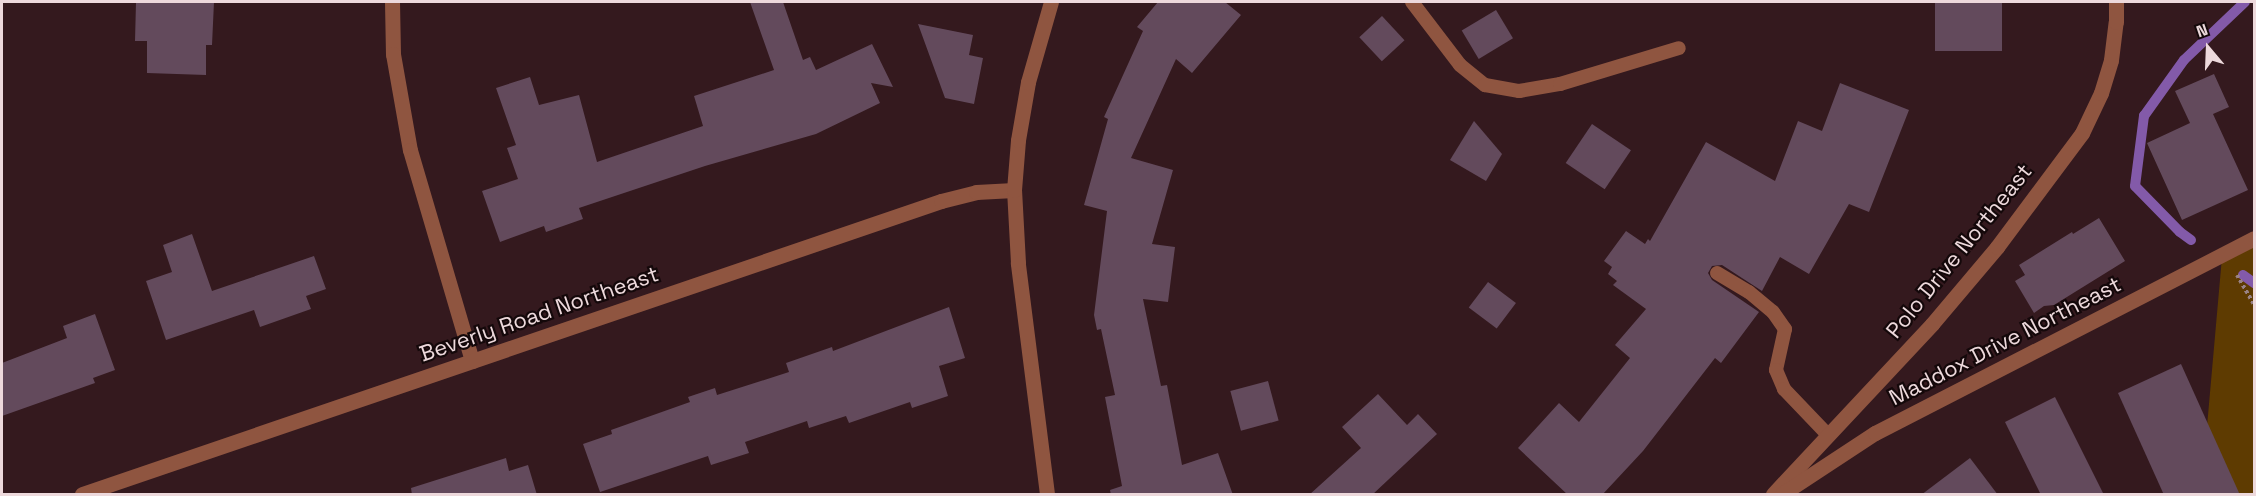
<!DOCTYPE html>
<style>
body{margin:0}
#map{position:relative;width:2256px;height:496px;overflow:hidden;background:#34191e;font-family:"Space Grotesk",sans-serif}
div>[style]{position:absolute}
.green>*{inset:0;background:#5e3b01}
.stream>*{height:10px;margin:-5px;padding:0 5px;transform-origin:5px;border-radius:5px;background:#835aa9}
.building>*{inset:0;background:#634a5c;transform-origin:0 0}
.path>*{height:4px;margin-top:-2px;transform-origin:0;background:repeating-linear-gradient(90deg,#998286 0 3px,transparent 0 6px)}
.lane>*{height:14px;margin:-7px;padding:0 7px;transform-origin:7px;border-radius:7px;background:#8f5540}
.street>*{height:15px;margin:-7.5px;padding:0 7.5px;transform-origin:7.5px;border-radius:7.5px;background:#8f5540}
span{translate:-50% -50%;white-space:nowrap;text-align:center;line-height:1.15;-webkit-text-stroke:4.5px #14080a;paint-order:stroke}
.street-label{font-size:22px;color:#edd9dc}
.frame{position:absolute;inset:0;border:3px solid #edd9dc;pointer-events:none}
.north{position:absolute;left:2178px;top:18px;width:60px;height:60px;-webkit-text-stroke:4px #14080a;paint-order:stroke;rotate:341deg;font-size:16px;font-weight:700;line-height:24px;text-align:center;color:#edd9dc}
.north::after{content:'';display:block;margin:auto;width:21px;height:27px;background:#edd9dc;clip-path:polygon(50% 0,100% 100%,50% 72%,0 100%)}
</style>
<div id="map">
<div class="green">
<i style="clip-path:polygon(2254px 238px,2254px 494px,2193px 494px,2202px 483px,2222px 257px)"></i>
</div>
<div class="stream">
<i style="left:2191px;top:240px;width:14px;rotate:-144deg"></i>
<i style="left:2180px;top:232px;width:64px;rotate:-134.4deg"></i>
<i style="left:2135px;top:186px;width:71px;rotate:-82.7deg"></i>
<i style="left:2144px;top:116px;width:69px;rotate:-54.5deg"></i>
<i style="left:2184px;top:60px;width:84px;rotate:-43.6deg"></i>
<i style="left:2243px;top:275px;width:14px;rotate:36deg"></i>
</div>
<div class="building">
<i style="clip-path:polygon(136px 2px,214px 2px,212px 45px,206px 45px,206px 75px,147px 73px,147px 41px,135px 41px)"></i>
<i style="clip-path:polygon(750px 2px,783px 2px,803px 60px,810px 57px,816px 70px,872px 44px,893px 87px,871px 83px,880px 103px,816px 134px,705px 166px,579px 208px,583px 219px,546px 232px,544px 226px,500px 242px,482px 191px,518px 179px,507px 148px,516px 145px,496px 88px,530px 77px,539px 105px,579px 95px,597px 162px,703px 126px,694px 96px,774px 70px)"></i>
<i style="clip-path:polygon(1158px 2px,1225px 2px,1241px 15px,1192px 73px,1176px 59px,1131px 158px,1173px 170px,1152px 244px,1175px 247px,1168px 302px,1143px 299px,1161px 386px,1167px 385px,1182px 465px,1218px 453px,1233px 495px,1111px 495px,1110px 490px,1122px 486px,1105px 397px,1115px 395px,1101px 329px,1097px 330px,1094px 315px,1107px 211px,1084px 205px,1108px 119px,1104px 117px,1143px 31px,1137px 27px)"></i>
<i style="left:1935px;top:2px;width:67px;height:49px"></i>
<i style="left:1496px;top:10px;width:33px;height:40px;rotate:59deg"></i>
<i style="left:1382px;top:16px;width:33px;height:31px;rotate:47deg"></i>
<i style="clip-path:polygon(918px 24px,973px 35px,969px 55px,983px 58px,974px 104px,945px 98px)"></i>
<i style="clip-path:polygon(2214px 74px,2229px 107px,2213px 114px,2248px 190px,2182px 220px,2147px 143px,2190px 123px,2175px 91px)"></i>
<i style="clip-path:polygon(1840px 83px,1909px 110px,1869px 212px,1849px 204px,1809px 274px,1780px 257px,1762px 291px,1722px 265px,1712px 266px,1708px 273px,1712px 280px,1759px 312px,1721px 363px,1715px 358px,1643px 451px,1602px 495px,1568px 495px,1518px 448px,1559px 403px,1579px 422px,1630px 358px,1615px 345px,1646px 309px,1613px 285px,1617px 281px,1608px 274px,1612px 267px,1604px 261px,1626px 231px,1645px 244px,1648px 239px,1650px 241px,1706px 142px,1775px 181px,1798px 121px,1822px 131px)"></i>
<i style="clip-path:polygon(1474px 121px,1502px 154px,1486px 181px,1450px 160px)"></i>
<i style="left:1592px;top:124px;width:47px;height:47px;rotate:34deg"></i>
<i style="clip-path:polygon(2099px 218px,2125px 261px,2054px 305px,2044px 306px,2034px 313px,2015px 281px,2025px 275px,2019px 265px,2072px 232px,2073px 234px)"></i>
<i style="clip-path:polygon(192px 234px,212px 291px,314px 256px,326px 289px,306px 296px,311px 309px,260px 327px,254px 310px,166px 340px,146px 281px,172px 272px,163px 245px)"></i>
<i style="left:1488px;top:282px;width:35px;height:32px;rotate:37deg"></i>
<i style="clip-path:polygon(949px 307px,965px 358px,939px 366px,948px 396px,912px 408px,910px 402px,849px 423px,846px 416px,809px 428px,807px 421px,745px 442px,749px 453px,711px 465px,708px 456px,600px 492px,583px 444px,612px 434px,611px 430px,690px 402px,688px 397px,715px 388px,717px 395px,789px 372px,786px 363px,832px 347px,833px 351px)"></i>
<i style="clip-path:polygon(95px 314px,115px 370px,93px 378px,95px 383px,2px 416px,2px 363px,67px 338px,63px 326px)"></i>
<i style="clip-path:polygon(2181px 364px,2240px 495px,2164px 495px,2118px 393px)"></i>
<i style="left:1268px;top:381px;width:41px;height:39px;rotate:75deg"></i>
<i style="clip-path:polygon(1378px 394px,1407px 425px,1418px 414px,1437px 434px,1372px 495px,1309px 495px,1361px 448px,1342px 427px)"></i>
<i style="clip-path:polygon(2055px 397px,2104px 495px,2041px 495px,2005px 422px)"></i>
<i style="clip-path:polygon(506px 458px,509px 471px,528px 465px,537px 495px,412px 495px,411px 488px)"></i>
<i style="clip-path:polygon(1970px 458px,1998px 495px,1921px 495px)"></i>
</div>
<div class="path">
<i style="left:2237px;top:275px;width:34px;rotate:60deg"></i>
</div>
<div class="lane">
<i style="left:1412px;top:2px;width:79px;rotate:52.7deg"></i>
<i style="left:1460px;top:65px;width:32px;rotate:39deg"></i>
<i style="left:1485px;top:85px;width:35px;rotate:10deg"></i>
<i style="left:1519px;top:91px;width:42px;rotate:-9.7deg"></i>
<i style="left:1560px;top:84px;width:124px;rotate:-16.8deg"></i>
<i style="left:1717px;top:273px;width:37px;rotate:31deg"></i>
<i style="left:1749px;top:292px;width:31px;rotate:40deg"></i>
<i style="left:1773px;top:312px;width:21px;rotate:55deg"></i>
<i style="left:1785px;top:329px;width:42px;rotate:102.4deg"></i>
<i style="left:1776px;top:370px;width:21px;rotate:67deg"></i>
<i style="left:1784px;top:389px;width:64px;rotate:46.3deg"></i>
</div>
<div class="street">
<i style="left:392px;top:2px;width:52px;rotate:88.9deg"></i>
<i style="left:393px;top:54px;width:97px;rotate:80deg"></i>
<i style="left:410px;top:150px;width:220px;rotate:73.6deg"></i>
<i style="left:82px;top:494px;width:908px;rotate:-18.83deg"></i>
<i style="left:941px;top:201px;width:36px;rotate:-14deg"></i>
<i style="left:976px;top:192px;width:38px;rotate:-3deg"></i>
<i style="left:1047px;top:494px;width:233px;rotate:-97.2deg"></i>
<i style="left:1018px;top:263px;width:73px;rotate:-93.1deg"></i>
<i style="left:1014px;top:190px;width:50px;rotate:-85.4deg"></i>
<i style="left:1018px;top:140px;width:59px;rotate:-80.2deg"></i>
<i style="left:1028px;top:82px;width:83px;rotate:-74deg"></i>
<i style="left:1773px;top:494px;width:233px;rotate:-46.9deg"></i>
<i style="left:1932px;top:324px;width:101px;rotate:-49.8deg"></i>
<i style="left:1997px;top:247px;width:142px;rotate:-53.3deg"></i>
<i style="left:2082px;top:133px;width:44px;rotate:-64.6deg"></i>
<i style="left:2101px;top:93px;width:34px;rotate:-73deg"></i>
<i style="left:2111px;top:60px;width:38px;rotate:-83deg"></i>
<i style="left:2116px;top:22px;width:20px;rotate:-90deg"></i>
<i style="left:1782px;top:494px;width:111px;rotate:-33.3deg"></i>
<i style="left:1875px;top:433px;width:426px;rotate:-27.2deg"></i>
</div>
<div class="street-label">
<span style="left:1959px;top:251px;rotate:-51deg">Polo Drive Northeast</span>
<span style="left:539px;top:314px;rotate:-19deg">Beverly Road Northeast</span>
<span style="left:2005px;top:341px;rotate:-27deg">Maddox Drive Northeast</span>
</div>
<div class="frame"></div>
<div class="north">N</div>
</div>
